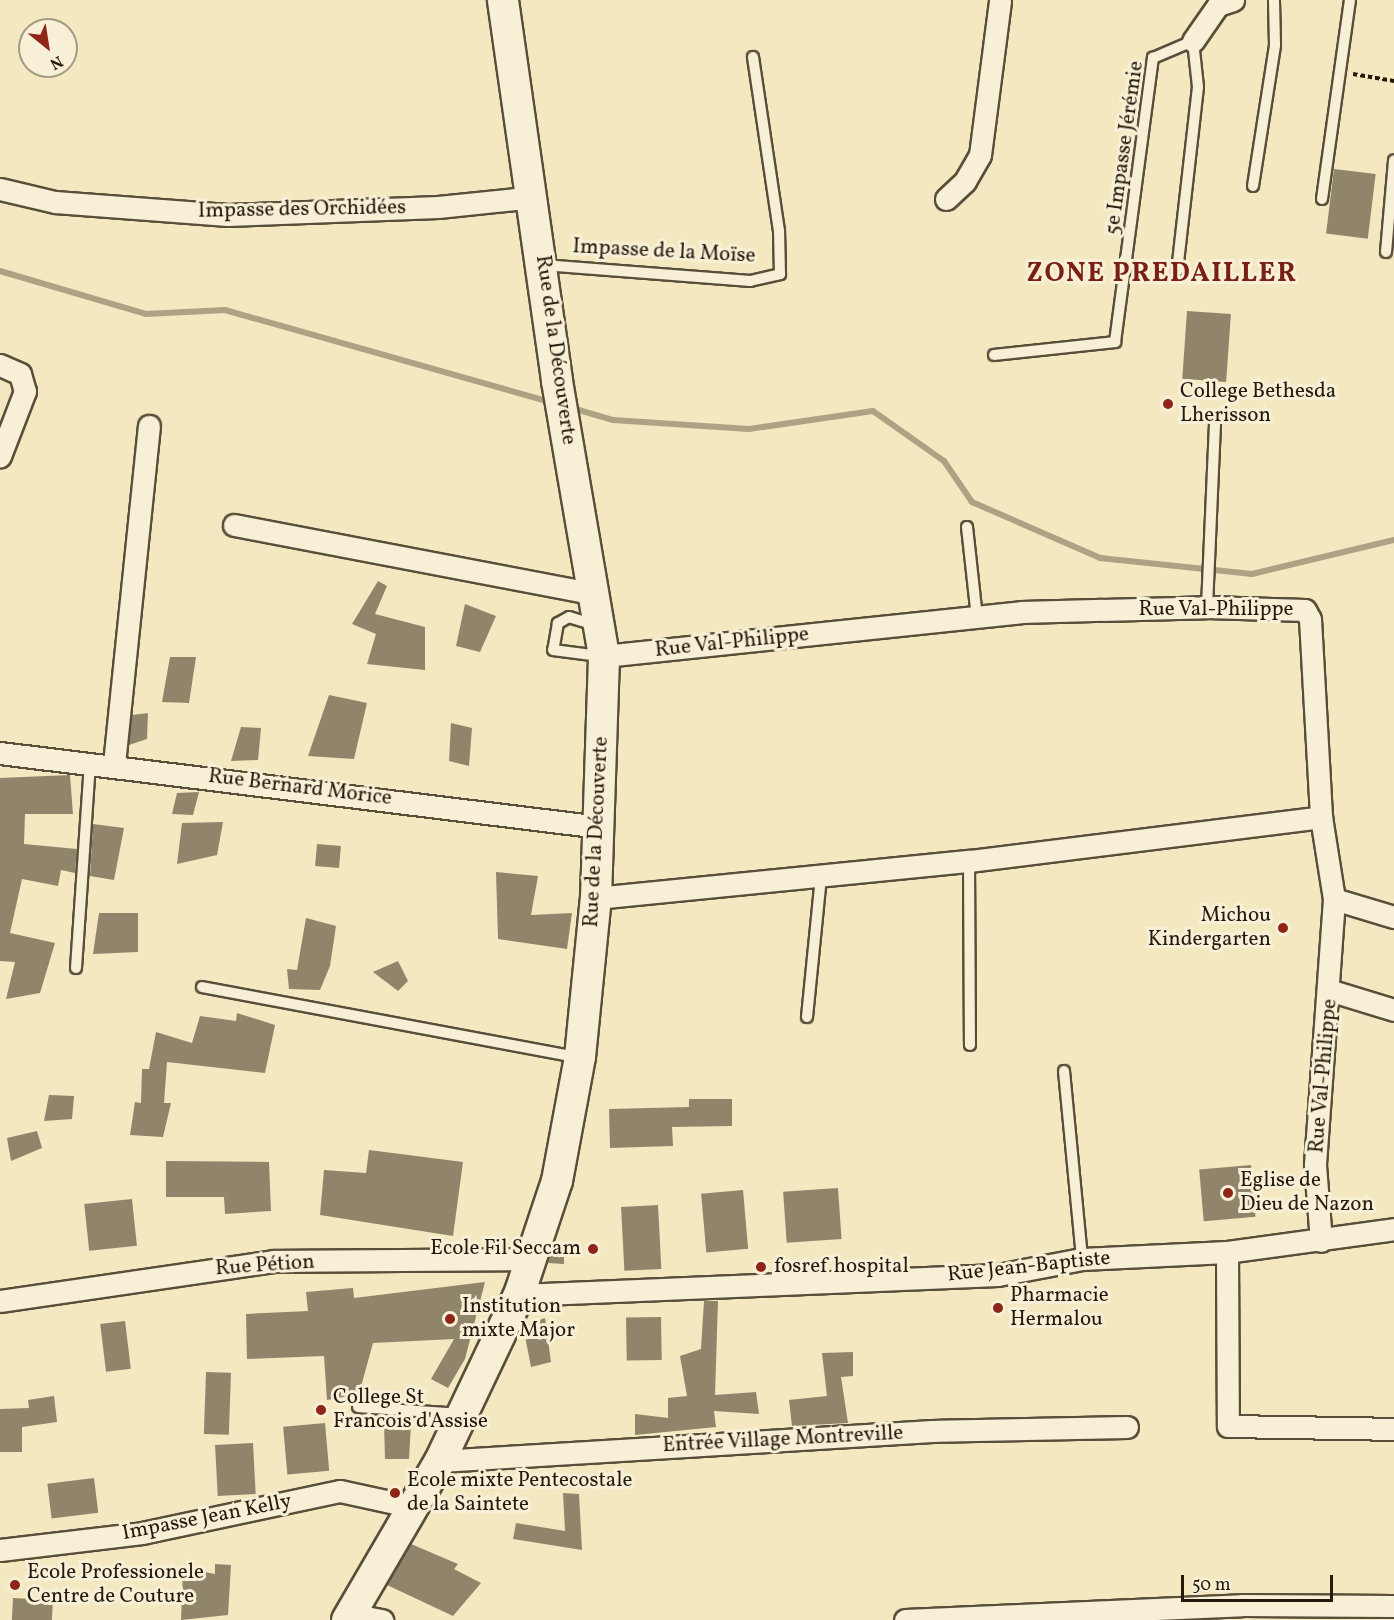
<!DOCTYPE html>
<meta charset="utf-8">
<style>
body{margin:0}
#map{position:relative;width:1394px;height:1620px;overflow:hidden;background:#f3e8c0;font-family:Vollkorn,serif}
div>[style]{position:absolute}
.stream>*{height:6px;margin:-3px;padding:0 3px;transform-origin:3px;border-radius:3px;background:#ada283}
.building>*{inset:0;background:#90856b;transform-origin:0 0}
.path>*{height:4px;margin-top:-2px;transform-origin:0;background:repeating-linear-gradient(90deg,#251a0e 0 4.5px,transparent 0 7.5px)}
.roads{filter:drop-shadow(2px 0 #584e3a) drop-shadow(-2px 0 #584e3a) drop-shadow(0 2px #584e3a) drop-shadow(0 -2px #584e3a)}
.lane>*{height:10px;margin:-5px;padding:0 5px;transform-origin:5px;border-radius:5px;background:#f7f0d6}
.street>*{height:21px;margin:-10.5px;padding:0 10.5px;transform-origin:10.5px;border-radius:10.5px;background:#f7f0d6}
.secondary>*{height:30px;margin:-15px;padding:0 15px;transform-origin:15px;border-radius:15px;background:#f7f0d6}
.dots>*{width:16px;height:16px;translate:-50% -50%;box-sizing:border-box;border:3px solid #f7f0d6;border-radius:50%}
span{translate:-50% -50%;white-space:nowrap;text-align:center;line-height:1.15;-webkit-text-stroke:6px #f7f0d6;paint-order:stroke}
.street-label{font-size:21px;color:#251a0e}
.poi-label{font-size:21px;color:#251a0e}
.left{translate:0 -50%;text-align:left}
.right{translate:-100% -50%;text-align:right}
.district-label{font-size:27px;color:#7a1f14;font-weight:700;letter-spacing:1.5px}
.north{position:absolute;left:18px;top:18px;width:60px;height:60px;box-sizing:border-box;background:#f7f0d6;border:2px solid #a39a86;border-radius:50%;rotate:150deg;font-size:16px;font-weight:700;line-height:24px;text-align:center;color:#251a0e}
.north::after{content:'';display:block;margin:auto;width:21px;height:27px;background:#8f2418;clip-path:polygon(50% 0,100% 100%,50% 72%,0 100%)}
.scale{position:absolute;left:1181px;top:1575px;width:152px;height:27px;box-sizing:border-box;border:3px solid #251a0e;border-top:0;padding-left:8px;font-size:18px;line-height:21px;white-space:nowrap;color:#251a0e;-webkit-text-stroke:4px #f7f0d6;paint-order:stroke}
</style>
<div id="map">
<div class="stream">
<i style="left:0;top:271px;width:152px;rotate:16.4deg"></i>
<i style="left:146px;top:314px;width:79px;rotate:-2.9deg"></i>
<i style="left:225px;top:310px;width:341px;rotate:15.8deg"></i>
<i style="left:572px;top:408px;width:43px;rotate:16.3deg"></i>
<i style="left:613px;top:420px;width:136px;rotate:3.8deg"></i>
<i style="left:749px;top:429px;width:125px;rotate:-8.3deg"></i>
<i style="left:873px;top:411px;width:87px;rotate:35.2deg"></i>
<i style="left:944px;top:461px;width:50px;rotate:55.7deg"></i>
<i style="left:972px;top:502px;width:140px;rotate:23.6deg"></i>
<i style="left:1100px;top:558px;width:153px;rotate:6deg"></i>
<i style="left:1252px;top:574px;width:146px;rotate:-13.5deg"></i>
</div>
<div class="building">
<i style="left:1334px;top:169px;width:42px;height:65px;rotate:7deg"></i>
<i style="left:1187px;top:311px;width:44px;height:68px;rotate:4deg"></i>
<i style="clip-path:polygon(378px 581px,387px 586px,375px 614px,425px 627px,425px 670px,367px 664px,376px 634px,352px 624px)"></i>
<i style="clip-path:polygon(465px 604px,496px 616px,480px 652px,456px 646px)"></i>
<i style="clip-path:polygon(170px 657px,196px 657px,189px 703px,162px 702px)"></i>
<i style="clip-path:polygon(329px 695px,367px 703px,354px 759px,308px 756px)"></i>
<i style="clip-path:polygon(148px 713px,147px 739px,129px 745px,132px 715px)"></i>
<i style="clip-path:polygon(451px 723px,472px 728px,469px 766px,449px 761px)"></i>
<i style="clip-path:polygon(241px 727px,261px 728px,258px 760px,231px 761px)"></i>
<i style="clip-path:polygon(70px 775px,73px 814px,25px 814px,24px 844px,77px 849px,75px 873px,61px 870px,58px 886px,22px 879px,10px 933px,55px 943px,40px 993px,6px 999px,15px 962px,0 961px,0 778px)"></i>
<i style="clip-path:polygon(199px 792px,193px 815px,172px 814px,177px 793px)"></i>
<i style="clip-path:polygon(223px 822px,217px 855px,177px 864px,182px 823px)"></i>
<i style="clip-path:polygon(93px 824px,124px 828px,114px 880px,90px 876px)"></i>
<i style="left:317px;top:844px;width:24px;height:22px;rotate:5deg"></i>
<i style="clip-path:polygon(496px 872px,538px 876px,531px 915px,572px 913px,567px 949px,498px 939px)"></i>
<i style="clip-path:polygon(99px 913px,138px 913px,138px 952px,93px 954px)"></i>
<i style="clip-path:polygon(306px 918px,336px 926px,330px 966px,320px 990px,289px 989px,287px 969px,297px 970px)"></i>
<i style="clip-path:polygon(398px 961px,408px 981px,398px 991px,373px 972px)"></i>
<i style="clip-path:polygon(237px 1013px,275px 1025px,265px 1073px,167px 1062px,164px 1103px,171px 1103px,163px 1137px,130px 1135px,135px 1102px,141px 1103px,142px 1069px,149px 1069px,156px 1032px,192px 1043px,200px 1016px,236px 1021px)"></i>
<i style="clip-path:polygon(49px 1095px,74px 1096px,72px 1119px,44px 1121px)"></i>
<i style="clip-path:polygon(689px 1099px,732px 1099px,732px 1126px,672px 1127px,673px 1146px,610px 1148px,609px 1109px,689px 1107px)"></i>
<i style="clip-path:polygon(37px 1131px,42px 1148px,11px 1161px,7px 1138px)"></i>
<i style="clip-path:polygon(369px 1150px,463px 1162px,453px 1236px,320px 1215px,324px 1170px,366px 1173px)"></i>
<i style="clip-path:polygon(166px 1161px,269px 1162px,271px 1211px,225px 1214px,224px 1197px,166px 1197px)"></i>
<i style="left:1251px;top:1165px;width:52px;height:52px;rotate:85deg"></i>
<i style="left:838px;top:1188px;width:51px;height:55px;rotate:86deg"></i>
<i style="left:743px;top:1190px;width:59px;height:42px;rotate:85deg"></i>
<i style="left:132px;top:1199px;width:47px;height:48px;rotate:84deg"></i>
<i style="left:658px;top:1205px;width:64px;height:37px;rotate:87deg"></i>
<i style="clip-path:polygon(555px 1243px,564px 1245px,564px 1264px,548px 1263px)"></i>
<i style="clip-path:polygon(485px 1282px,465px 1359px,448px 1388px,431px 1379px,454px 1339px,373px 1343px,359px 1394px,327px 1400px,324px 1356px,247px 1359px,246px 1314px,308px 1311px,306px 1292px,353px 1288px,354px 1298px)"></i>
<i style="clip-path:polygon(704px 1301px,718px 1301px,715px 1395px,756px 1392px,759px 1414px,714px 1411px,716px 1427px,635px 1435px,635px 1414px,668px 1418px,668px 1398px,687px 1396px,680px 1356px,701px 1349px)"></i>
<i style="left:661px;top:1317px;width:43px;height:35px;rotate:89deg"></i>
<i style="clip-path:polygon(545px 1318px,551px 1362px,531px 1367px,523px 1326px)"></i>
<i style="left:125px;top:1321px;width:48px;height:25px;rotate:83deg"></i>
<i style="clip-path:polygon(853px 1352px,853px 1376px,841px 1377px,848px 1423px,792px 1426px,789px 1400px,827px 1396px,822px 1353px)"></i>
<i style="left:206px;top:1372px;width:25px;height:62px;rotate:2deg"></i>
<i style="clip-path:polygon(54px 1396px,57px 1422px,22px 1427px,22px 1452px,0 1452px,0 1409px,29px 1408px,28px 1400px)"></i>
<i style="clip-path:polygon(384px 1422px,411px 1424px,409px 1459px,385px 1459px)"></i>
<i style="left:325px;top:1423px;width:48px;height:42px;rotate:85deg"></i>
<i style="left:253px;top:1443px;width:51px;height:38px;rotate:87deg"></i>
<i style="left:94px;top:1478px;width:35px;height:47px;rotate:83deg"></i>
<i style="clip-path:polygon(563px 1493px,579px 1494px,582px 1550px,513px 1539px,516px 1523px,565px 1531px)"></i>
<i style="clip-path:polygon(411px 1544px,458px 1564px,454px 1569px,481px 1583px,453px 1616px,387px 1585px)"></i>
<i style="clip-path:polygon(215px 1564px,231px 1565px,228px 1615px,181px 1620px,183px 1568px,215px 1574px)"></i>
<i style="left:13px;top:1598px;width:40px;height:22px;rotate:3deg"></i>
</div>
<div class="path">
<i style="left:1353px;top:74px;width:42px;rotate:9.7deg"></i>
</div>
<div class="roads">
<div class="lane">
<i style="left:1253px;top:186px;width:143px;rotate:-81.1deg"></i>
<i style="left:1275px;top:45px;width:45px;rotate:-91.3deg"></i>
<i style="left:1322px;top:199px;width:201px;rotate:-82deg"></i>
<i style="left:1386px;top:252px;width:92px;rotate:-85deg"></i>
<i style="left:543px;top:265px;width:208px;rotate:4.4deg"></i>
<i style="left:750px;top:281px;width:31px;rotate:-13deg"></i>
<i style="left:780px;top:274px;width:43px;rotate:-91.3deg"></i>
<i style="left:779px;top:231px;width:176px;rotate:-98.5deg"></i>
<i style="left:994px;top:355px;width:122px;rotate:-6.1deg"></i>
<i style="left:1115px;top:342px;width:287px;rotate:-82.4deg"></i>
<i style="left:1153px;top:58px;width:43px;rotate:-23deg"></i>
<i style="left:1193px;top:41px;width:46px;rotate:83.8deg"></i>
<i style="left:1198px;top:87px;width:185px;rotate:96.5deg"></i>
<i style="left:967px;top:527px;width:92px;rotate:83.7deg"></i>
<i style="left:1207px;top:607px;width:186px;rotate:-87.5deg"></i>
<i style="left:595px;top:625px;width:27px;rotate:-163deg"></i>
<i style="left:569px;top:617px;width:13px;rotate:151deg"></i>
<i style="left:558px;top:623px;width:27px;rotate:100deg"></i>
<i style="left:553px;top:650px;width:47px;rotate:7.3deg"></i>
<i style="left:969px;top:861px;width:184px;rotate:89.7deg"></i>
<i style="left:76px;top:968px;width:205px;rotate:-86.1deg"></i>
<i style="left:202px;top:987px;width:381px;rotate:10.6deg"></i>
<i style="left:807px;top:1017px;width:142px;rotate:-84.3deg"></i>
<i style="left:1064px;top:1071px;width:189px;rotate:84.5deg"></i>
<i style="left:358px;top:1407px;width:103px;rotate:3.9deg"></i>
</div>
<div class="street">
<i style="left:1193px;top:41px;width:44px;rotate:-55.2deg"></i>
<i style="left:1218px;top:5px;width:16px;rotate:-18deg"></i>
<i style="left:0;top:189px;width:57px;rotate:13.3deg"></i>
<i style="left:55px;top:202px;width:173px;rotate:4.3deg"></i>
<i style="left:228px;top:215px;width:210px;rotate:-2.2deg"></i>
<i style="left:438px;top:207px;width:97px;rotate:-5.9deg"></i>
<i style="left:946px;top:199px;width:26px;rotate:-43deg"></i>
<i style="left:965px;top:181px;width:30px;rotate:-60deg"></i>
<i style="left:980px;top:155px;width:156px;rotate:-82.6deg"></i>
<i style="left:0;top:365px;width:22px;rotate:24deg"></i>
<i style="left:20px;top:374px;width:18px;rotate:74deg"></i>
<i style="left:25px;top:391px;width:70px;rotate:111deg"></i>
<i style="left:234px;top:525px;width:363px;rotate:10.8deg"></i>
<i style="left:604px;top:656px;width:419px;rotate:-6deg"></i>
<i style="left:1021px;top:612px;width:186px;rotate:-1.5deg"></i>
<i style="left:1207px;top:607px;width:98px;rotate:1.8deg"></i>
<i style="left:1305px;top:610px;width:10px;rotate:61deg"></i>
<i style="left:1310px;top:619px;width:198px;rotate:86.8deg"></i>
<i style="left:1321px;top:817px;width:83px;rotate:81deg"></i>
<i style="left:1334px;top:899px;width:267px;rotate:94.1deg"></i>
<i style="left:1315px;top:1165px;width:76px;rotate:85.5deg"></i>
<i style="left:0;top:753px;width:605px;rotate:7.03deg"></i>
<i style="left:114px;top:764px;width:340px;rotate:-84.1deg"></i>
<i style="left:596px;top:898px;width:375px;rotate:-5.7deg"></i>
<i style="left:969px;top:861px;width:355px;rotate:-7.1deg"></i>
<i style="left:1334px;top:899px;width:63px;rotate:16.7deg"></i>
<i style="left:1332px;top:991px;width:65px;rotate:17deg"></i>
<i style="left:1227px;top:1252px;width:174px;rotate:89.7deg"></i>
<i style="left:1228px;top:1426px;width:166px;rotate:1deg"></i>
<i style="left:519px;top:1295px;width:479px;rotate:-2.4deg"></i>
<i style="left:998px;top:1275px;width:86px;rotate:-10.8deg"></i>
<i style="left:1082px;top:1259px;width:145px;rotate:-2.8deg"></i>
<i style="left:1227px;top:1252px;width:169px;rotate:-7.8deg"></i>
<i style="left:0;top:1301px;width:276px;rotate:-8.3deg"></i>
<i style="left:273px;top:1261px;width:259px;rotate:-0.4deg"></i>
<i style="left:440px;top:1461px;width:493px;rotate:-3.5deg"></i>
<i style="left:932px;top:1431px;width:195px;rotate:-1.2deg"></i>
<i style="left:0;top:1550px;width:143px;rotate:-6.8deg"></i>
<i style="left:142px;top:1533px;width:202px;rotate:-12deg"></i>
<i style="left:340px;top:1491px;width:75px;rotate:12.4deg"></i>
<i style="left:350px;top:1614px;width:33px;rotate:11deg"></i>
<i style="left:905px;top:1620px;width:337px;rotate:-2.5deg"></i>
<i style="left:1242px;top:1605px;width:152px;rotate:0.4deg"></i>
</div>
<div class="secondary">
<i style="left:347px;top:1620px;width:184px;rotate:-59.7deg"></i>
<i style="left:440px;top:1461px;width:184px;rotate:-64.6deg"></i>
<i style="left:519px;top:1295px;width:120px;rotate:-71.6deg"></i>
<i style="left:557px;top:1181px;width:126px;rotate:-79.5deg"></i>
<i style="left:580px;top:1057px;width:160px;rotate:-84.3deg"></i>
<i style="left:596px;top:898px;width:242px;rotate:-88.1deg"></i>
<i style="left:604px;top:656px;width:280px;rotate:-99.7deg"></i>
<i style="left:557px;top:380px;width:384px;rotate:-98.1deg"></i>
</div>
</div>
<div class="dots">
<i style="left:1168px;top:404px;background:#8f2418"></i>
<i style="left:1283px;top:928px;background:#8f2418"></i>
<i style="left:1228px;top:1193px;background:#8f2418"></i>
<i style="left:593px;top:1249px;background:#8f2418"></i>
<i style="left:761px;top:1267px;background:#8f2418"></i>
<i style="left:998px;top:1308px;background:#8f2418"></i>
<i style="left:450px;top:1319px;background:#8f2418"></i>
<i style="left:321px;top:1410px;background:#8f2418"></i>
<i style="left:395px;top:1493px;background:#8f2418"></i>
<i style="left:15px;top:1585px;background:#8f2418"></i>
</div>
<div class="street-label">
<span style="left:1125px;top:148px;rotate:-82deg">5e Impasse Jérémie</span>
<span style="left:302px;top:210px;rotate:-1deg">Impasse des Orchidées</span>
<span style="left:664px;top:252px;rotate:3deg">Impasse de la Moïse</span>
<span style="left:555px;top:350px;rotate:82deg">Rue de la Découverte</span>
<span style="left:1216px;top:610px">Rue Val-Philippe</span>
<span style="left:732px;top:643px;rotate:-6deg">Rue Val-Philippe</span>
<span style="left:300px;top:788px;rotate:7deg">Rue Bernard Morice</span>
<span style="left:597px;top:832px;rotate:-87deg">Rue de la Découverte</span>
<span style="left:1324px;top:1076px;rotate:-85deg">Rue Val-Philippe</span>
<span style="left:265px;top:1266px;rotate:-4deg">Rue Pétion</span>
<span style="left:1029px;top:1267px;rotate:-6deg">Rue Jean-Baptiste</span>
<span style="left:783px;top:1440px;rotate:-3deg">Entrée Village Montreville</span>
<span style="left:207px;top:1518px;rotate:-11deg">Impasse Jean Kelly</span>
</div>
<div class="poi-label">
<span class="left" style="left:1180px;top:404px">College Bethesda<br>Lherisson</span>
<span class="right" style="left:1271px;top:928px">Michou<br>Kindergarten</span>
<span class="left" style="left:1240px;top:1193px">Eglise de<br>Dieu de Nazon</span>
<span class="right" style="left:581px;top:1249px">Ecole Fil Seccam</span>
<span class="left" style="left:774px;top:1267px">fosref hospital</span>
<span class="left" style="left:1010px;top:1308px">Pharmacie<br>Hermalou</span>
<span class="left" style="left:462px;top:1319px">Institution<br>mixte Major</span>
<span class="left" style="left:333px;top:1410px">College St<br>Francois d'Assise</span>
<span class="left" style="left:407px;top:1493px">Ecole mixte Pentecostale<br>de la Saintete</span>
<span class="left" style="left:27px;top:1585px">Ecole Professionele<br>Centre de Couture</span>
</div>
<div class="district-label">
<span style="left:1162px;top:275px">ZONE PREDAILLER</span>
</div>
<div class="north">N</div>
<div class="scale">50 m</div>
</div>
